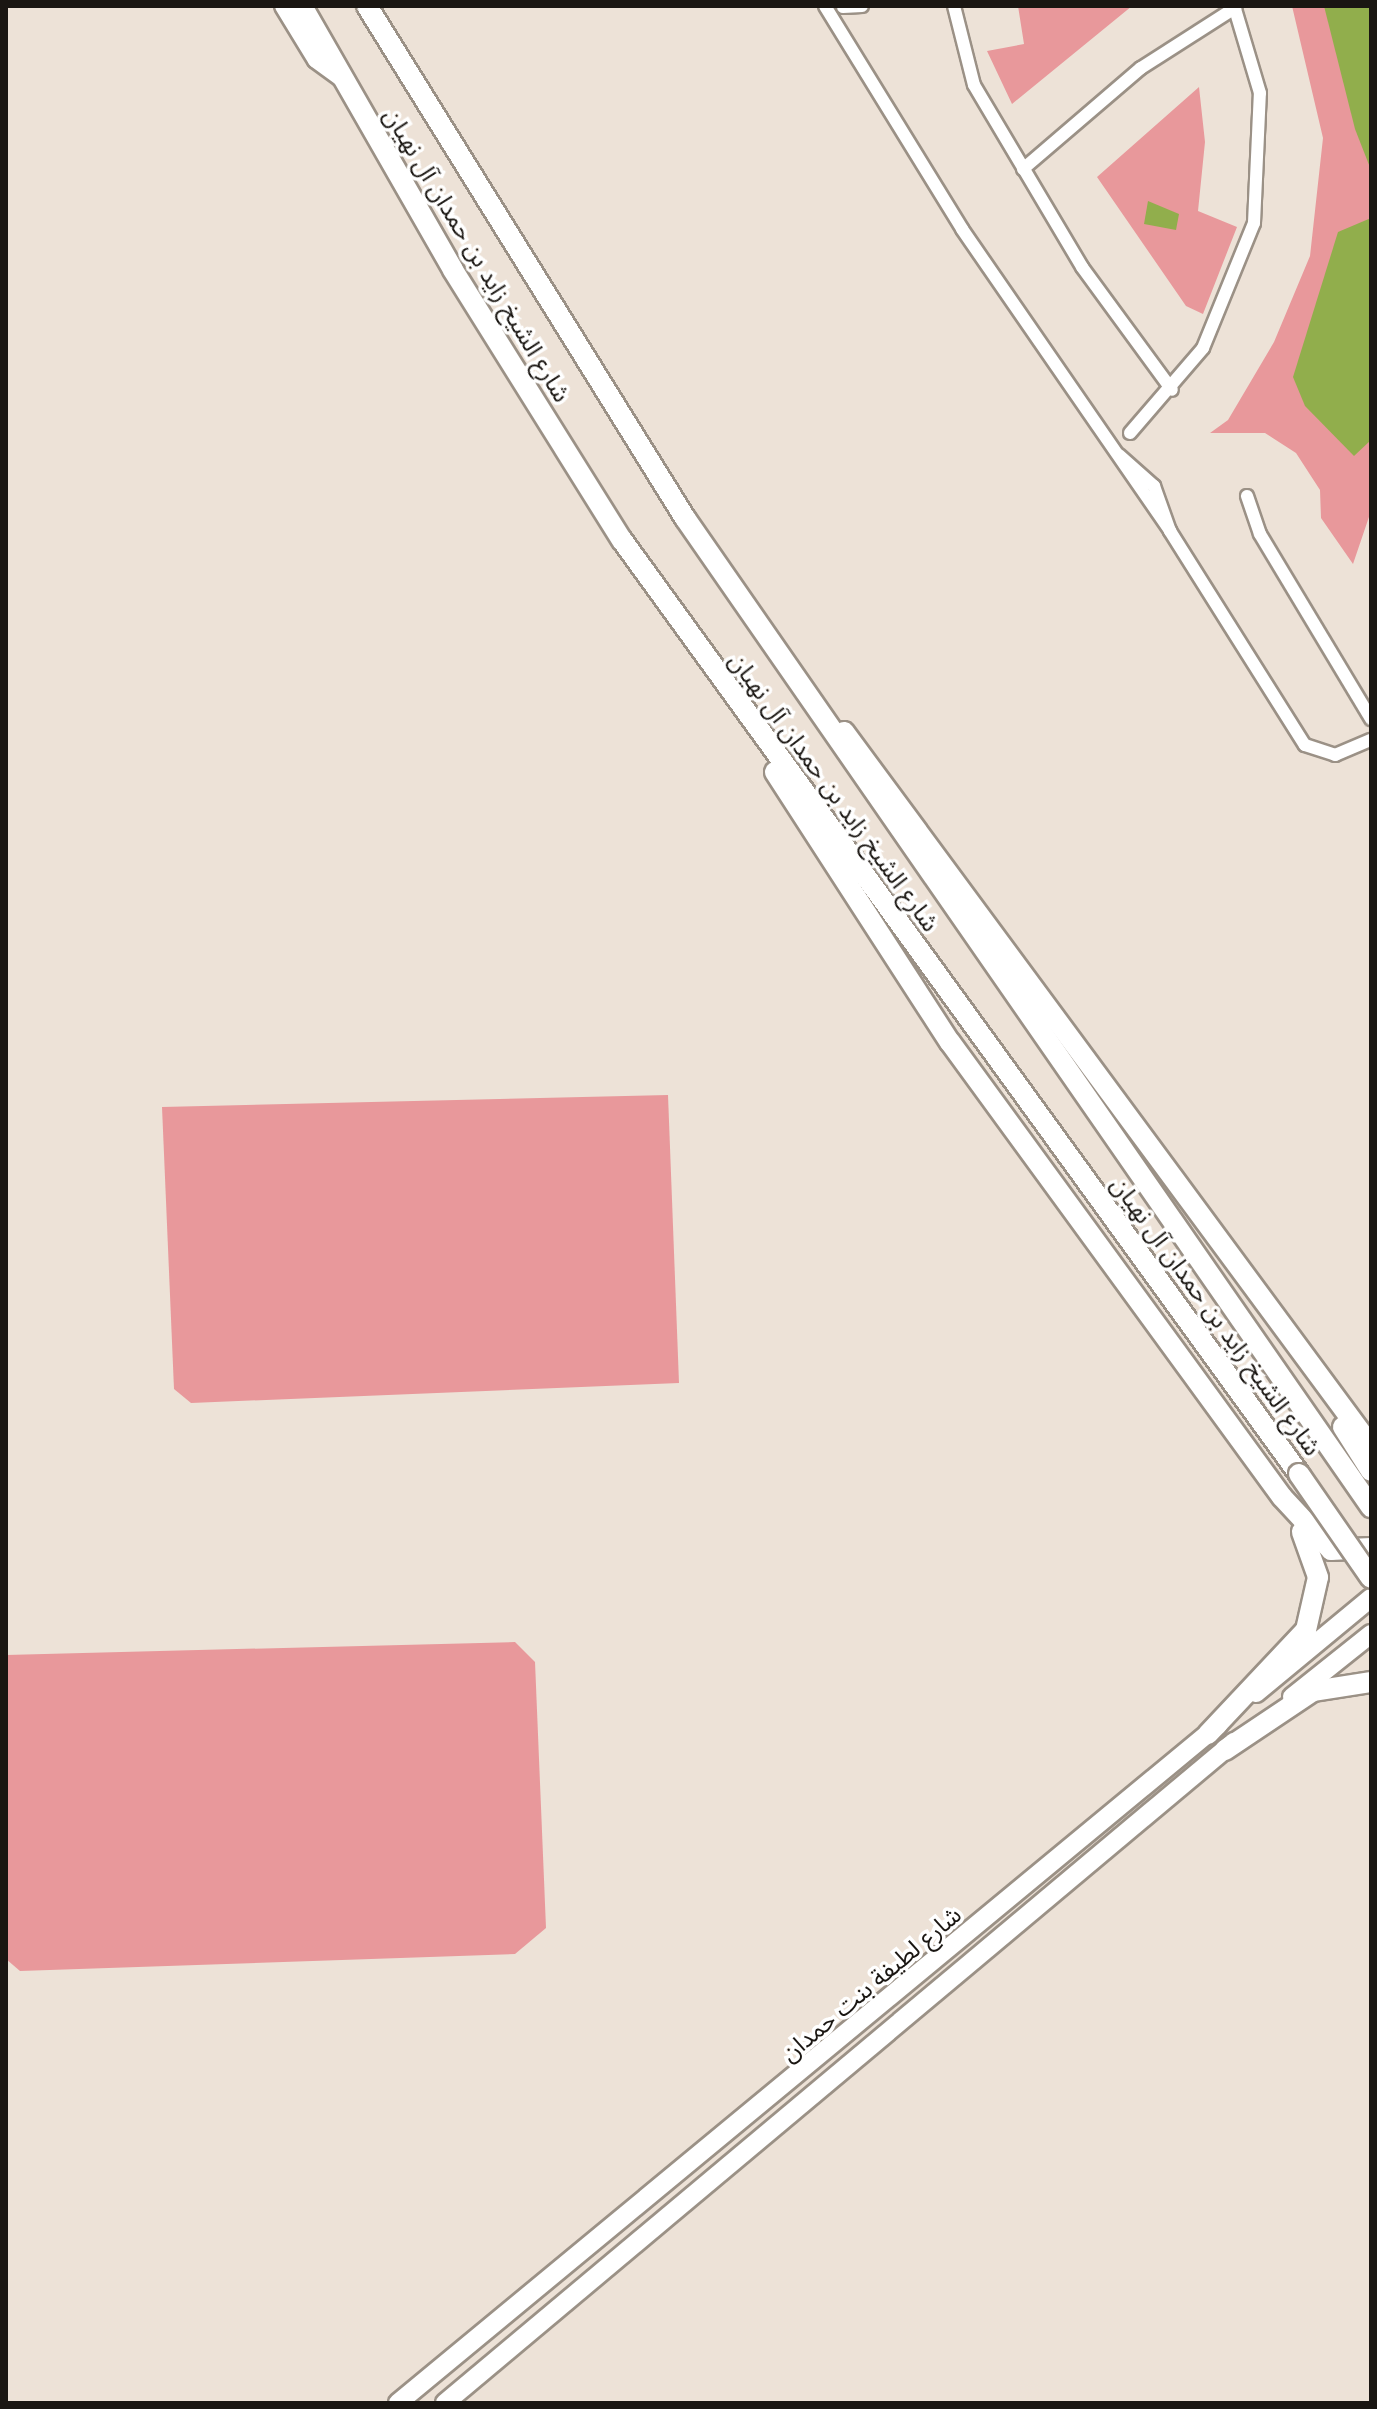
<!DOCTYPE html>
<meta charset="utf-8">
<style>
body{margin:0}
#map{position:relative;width:1377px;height:2409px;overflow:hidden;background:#ede2d7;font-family:Helvetica,"Noto Sans Arabic",sans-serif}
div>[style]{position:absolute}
.green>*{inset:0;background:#e8989b}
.water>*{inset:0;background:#91ae4c}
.roads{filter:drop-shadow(2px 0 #9b9186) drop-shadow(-2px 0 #9b9186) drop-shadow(0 2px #9b9186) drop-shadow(0 -2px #9b9186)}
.minor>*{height:12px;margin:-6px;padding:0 6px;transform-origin:6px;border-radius:6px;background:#fff}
.tertiary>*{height:16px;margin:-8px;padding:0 8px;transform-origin:8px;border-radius:8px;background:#fff}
.secondary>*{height:18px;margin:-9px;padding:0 9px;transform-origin:9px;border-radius:9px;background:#fff}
.primary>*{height:20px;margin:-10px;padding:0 10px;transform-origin:10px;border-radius:10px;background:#fff}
.bridges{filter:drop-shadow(2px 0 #9b9186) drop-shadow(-2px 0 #9b9186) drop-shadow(0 2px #9b9186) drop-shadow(0 -2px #9b9186)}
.primary-bridge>*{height:20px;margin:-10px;padding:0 10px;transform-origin:10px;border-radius:10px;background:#fff}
span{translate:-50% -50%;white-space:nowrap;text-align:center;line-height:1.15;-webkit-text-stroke:7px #fff;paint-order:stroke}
.street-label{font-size:24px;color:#1a1612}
.frame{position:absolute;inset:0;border:8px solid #1a1612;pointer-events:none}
</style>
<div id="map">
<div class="green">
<i style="clip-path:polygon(1018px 6px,1132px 6px,1012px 104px,987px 51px,1024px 44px)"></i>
<i style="clip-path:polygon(1292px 6px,1371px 6px,1371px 511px,1353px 564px,1321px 518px,1320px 490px,1296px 453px,1265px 433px,1210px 433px,1228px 420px,1274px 342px,1310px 256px,1323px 138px)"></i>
<i style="clip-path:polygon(1199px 87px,1205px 142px,1198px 211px,1237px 227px,1203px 314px,1186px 306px,1097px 177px)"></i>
<i style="clip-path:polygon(668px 1095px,679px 1383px,191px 1403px,174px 1389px,162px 1107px)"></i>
<i style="clip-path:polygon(515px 1642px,535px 1662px,546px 1928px,515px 1954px,20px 1971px,6px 1959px,6px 1655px)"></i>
</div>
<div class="water">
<i style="clip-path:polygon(1324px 6px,1371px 6px,1371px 170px,1355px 129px)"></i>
<i style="clip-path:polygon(1148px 201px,1179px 214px,1176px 230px,1144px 224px)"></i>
<i style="clip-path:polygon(1371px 218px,1371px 440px,1354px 456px,1305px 406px,1293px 377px,1338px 232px)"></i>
</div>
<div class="roads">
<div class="minor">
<i style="left:825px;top:6px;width:262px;rotate:58.4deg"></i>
<i style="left:962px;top:229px;width:367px;rotate:55.4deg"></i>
<i style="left:1170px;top:531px;width:253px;rotate:57.8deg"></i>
<i style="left:1305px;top:745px;width:32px;rotate:18deg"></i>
<i style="left:1335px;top:755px;width:39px;rotate:-23deg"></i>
<i style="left:954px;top:6px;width:81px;rotate:75.8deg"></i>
<i style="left:974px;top:85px;width:212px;rotate:59.3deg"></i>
<i style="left:1082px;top:267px;width:152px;rotate:53.8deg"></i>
<i style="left:843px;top:7px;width:19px;rotate:-3deg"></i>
<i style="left:1023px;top:169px;width:155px;rotate:-40.6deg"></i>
<i style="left:1141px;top:68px;width:112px;rotate:-32.6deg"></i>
<i style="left:1130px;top:433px;width:112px;rotate:-49.3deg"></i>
<i style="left:1203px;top:348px;width:135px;rotate:-67.8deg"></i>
<i style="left:1254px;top:223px;width:130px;rotate:-87.4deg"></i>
<i style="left:1260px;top:93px;width:91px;rotate:-106.6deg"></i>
<i style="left:1119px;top:455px;width:47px;rotate:41.5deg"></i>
<i style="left:1154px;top:486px;width:48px;rotate:70.4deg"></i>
<i style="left:1247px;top:496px;width:40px;rotate:71.1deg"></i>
<i style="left:1260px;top:534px;width:216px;rotate:59deg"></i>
</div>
<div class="tertiary">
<i style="left:283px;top:6px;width:63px;rotate:58.6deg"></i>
<i style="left:316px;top:60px;width:34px;rotate:36deg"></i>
</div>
<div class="secondary">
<i style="left:1256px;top:1693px;width:149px;rotate:-39.6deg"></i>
<i style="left:1292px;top:1697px;width:101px;rotate:-38.6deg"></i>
<i style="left:398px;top:2403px;width:1064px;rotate:-39.58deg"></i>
<i style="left:445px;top:2403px;width:1029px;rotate:-39.96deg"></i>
</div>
<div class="primary">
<i style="left:302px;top:6px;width:304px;rotate:60.2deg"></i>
<i style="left:453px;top:270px;width:319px;rotate:58deg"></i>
<i style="left:622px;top:540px;width:1154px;rotate:54.06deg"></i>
<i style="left:367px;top:6px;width:603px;rotate:58.16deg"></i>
<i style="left:685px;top:518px;width:1204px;rotate:55.25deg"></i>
<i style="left:844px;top:732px;width:887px;rotate:53.57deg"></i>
<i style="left:775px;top:772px;width:322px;rotate:57.1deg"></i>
<i style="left:950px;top:1042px;width:563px;rotate:53.88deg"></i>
<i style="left:1282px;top:1497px;width:72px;rotate:47.2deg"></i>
<i style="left:1331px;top:1550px;width:40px;rotate:-2.9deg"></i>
<i style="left:1343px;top:1427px;width:52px;rotate:57.5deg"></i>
<i style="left:1208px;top:1734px;width:143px;rotate:-46.7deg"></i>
<i style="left:1306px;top:1630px;width:54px;rotate:-77.2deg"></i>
<i style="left:1318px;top:1577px;width:48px;rotate:-109.6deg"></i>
<i style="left:1225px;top:1750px;width:106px;rotate:-33.8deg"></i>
<i style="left:1313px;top:1691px;width:59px;rotate:-8.8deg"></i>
</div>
</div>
<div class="bridges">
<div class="primary-bridge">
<i style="left:1299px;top:1474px;width:126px;rotate:55.3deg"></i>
</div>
</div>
<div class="street-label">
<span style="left:477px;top:255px;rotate:59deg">شارع الشيخ زايد بن حمدان آل نهيان</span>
<span style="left:834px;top:792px;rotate:54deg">شارع الشيخ زايد بن حمدان آل نهيان</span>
<span style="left:1216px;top:1316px;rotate:54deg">شارع الشيخ زايد بن حمدان آل نهيان</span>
<span style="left:871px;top:1984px;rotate:-40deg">شارع لطيفة بنت حمدان</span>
</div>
<div class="frame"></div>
</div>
